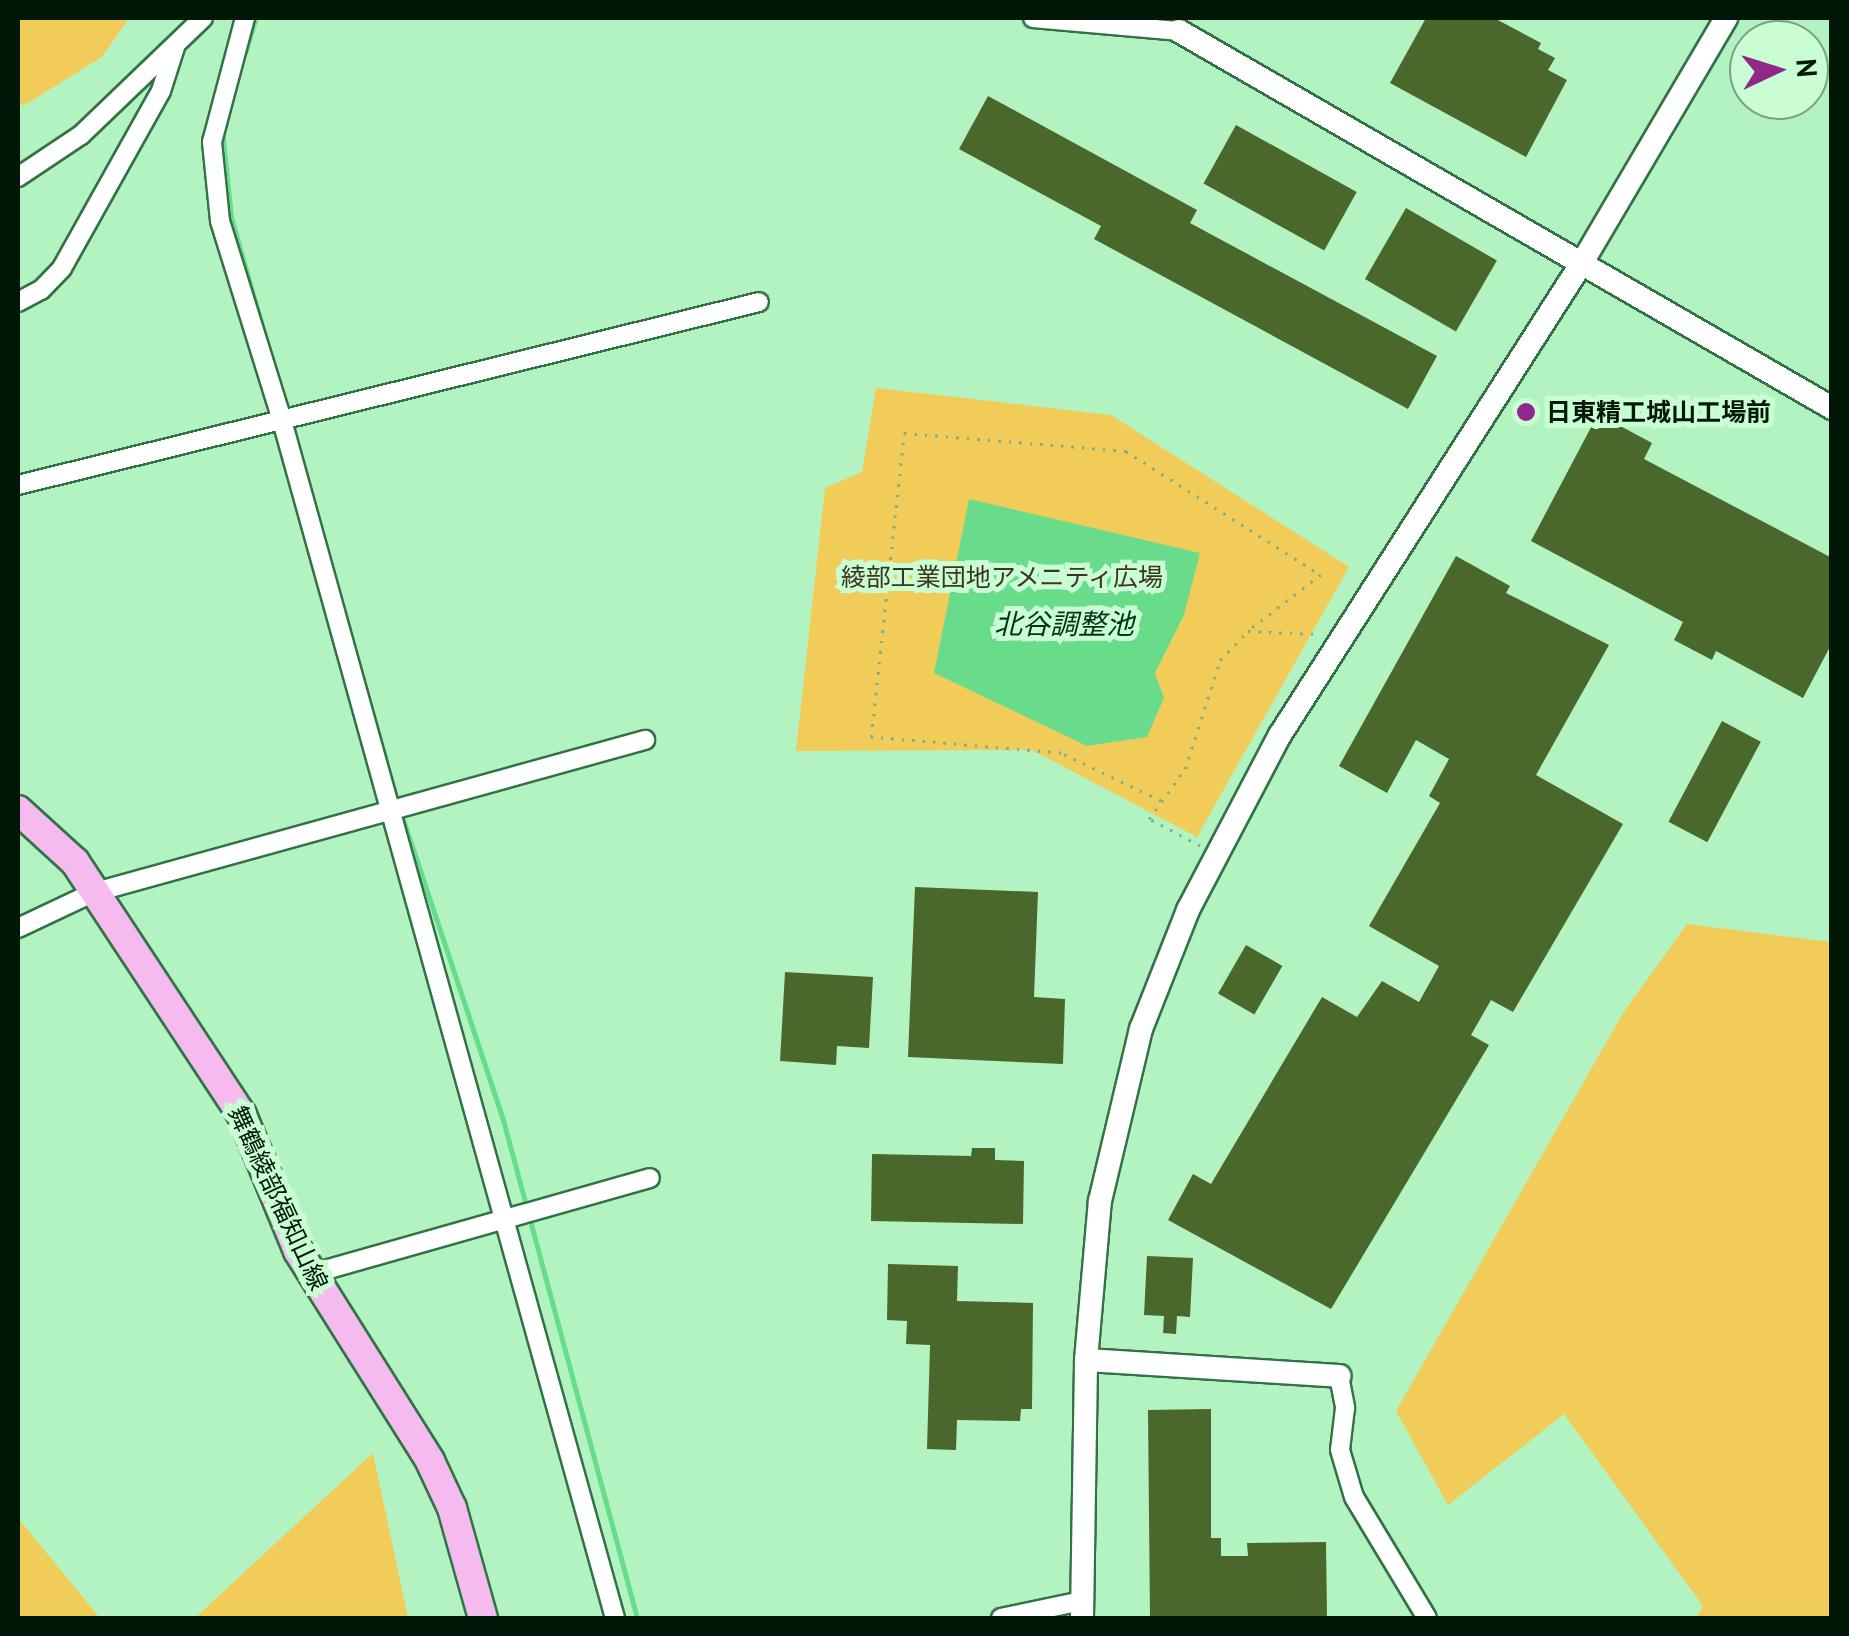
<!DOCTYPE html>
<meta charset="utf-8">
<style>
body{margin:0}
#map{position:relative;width:1849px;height:1636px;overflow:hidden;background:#b2f3c1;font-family:"PT Sans","Noto Sans JP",sans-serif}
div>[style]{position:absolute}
.green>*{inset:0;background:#f1cc58}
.water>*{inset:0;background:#68dc8b}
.stream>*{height:5px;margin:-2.5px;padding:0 2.5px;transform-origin:2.5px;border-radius:2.5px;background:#68dc8b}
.building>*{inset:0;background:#4a682b;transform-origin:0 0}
.path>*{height:2.5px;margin-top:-1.25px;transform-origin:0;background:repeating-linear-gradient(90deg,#7cb088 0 2.5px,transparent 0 10.5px)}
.roads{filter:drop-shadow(2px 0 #337146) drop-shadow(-2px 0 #337146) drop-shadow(0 2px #337146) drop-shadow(0 -2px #337146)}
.minor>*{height:18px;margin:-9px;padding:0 9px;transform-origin:9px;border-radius:9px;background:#fff}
.tertiary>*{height:22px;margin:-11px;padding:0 11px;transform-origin:11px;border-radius:11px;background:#fff}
.primary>*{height:28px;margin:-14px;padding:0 14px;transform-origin:14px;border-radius:14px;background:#f5bbee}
.dots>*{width:28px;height:28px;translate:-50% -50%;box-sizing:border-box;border:5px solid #c9fdd4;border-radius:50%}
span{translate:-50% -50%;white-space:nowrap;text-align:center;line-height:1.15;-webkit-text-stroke:10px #c9fdd4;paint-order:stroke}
.poi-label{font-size:25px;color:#011807;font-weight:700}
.left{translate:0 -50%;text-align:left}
.park-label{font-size:25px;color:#3d351f}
.street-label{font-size:25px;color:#011807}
.water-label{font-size:28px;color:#013315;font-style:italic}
.frame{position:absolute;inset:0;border:20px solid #011807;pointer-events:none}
.north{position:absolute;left:1729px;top:20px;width:100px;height:100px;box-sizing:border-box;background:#c9fdd4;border:2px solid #79a182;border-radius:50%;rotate:86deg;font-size:28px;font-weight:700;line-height:40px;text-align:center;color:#011807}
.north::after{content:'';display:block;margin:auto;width:35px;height:45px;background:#92278a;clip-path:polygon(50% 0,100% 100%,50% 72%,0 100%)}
</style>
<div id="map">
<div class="green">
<i style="clip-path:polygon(18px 18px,129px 18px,102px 57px,23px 106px,18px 97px)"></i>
<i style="clip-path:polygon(876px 388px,1111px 415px,1349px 567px,1197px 837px,1032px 750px,796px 751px,825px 488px,862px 472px)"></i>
<i style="clip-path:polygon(1687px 924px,1831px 942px,1831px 1618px,1696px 1618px,1703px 1606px,1564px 1414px,1448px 1505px,1396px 1411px,1623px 1013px)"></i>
<i style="clip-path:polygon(373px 1453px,408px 1618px,195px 1618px)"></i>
<i style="clip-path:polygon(18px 1518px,100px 1618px,18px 1618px)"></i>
</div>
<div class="water">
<i style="clip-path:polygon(969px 499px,1200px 553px,1184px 615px,1155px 673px,1164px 698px,1147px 737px,1087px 746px,934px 673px)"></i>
</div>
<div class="stream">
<i style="left:245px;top:53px;width:37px;rotate:-73deg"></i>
<i style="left:222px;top:130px;width:87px;rotate:84.1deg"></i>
<i style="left:231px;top:217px;width:613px;rotate:74.11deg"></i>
<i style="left:399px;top:807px;width:330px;rotate:71.6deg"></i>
<i style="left:503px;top:1120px;width:516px;rotate:74.94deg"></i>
</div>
<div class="building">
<i style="clip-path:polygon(1426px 18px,1494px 18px,1541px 43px,1538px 49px,1555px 58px,1548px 70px,1567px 80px,1526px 157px,1390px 83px)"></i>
<i style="clip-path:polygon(988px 96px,1197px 210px,1190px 223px,1437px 356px,1408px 409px,1094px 239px,1101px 226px,959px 149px)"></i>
<i style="left:1236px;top:125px;width:138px;height:67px;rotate:29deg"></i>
<i style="left:1406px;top:208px;width:105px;height:82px;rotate:30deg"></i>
<i style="clip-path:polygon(1598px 414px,1652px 443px,1644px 459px,1832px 558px,1832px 643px,1803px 698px,1716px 651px,1712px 660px,1674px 640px,1683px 622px,1531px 541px)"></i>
<i style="clip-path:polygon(1456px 556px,1510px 586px,1506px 593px,1609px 645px,1536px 775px,1623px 824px,1513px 1012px,1491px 1000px,1471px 1035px,1489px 1045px,1331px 1309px,1168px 1220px,1193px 1174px,1211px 1184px,1322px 997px,1357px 1017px,1382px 981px,1419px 1002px,1439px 966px,1369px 926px,1440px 803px,1429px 796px,1449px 759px,1416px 740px,1387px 793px,1339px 766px)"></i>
<i style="left:1722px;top:721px;width:44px;height:114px;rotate:28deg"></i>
<i style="clip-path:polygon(915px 887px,1038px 892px,1034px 997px,1065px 999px,1063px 1064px,908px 1057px)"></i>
<i style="left:1246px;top:945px;width:42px;height:56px;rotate:30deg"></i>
<i style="clip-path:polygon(785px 972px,873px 977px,869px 1048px,837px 1046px,836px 1065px,780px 1061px)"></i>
<i style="clip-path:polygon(972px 1148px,995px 1148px,995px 1160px,1024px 1161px,1023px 1224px,871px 1221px,872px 1154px,971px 1156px)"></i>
<i style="clip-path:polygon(1147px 1256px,1193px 1258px,1190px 1317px,1177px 1316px,1176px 1334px,1163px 1333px,1164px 1316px,1144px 1315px)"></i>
<i style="clip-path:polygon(888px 1264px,958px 1266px,957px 1301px,1033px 1303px,1032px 1409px,1021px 1409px,1020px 1421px,957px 1420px,956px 1450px,927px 1449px,930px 1345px,906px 1344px,907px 1321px,887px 1320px)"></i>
<i style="clip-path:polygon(1211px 1409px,1211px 1538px,1221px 1538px,1221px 1556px,1248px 1556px,1247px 1543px,1326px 1542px,1327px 1618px,1150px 1618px,1148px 1410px)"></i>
</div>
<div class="path">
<i style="left:1161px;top:801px;width:111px;rotate:-154.4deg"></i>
<i style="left:1061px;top:753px;width:191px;rotate:-175.2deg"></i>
<i style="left:871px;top:737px;width:306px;rotate:-83.8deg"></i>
<i style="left:904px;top:433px;width:223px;rotate:4.6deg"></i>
<i style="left:1126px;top:451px;width:231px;rotate:32.5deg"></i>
<i style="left:1321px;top:575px;width:92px;rotate:142.5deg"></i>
<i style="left:1200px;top:846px;width:58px;rotate:-152.1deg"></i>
<i style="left:1149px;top:819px;width:62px;rotate:-54.2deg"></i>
<i style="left:1185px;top:769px;width:114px;rotate:-72.2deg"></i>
<i style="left:1220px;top:660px;width:40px;rotate:-46deg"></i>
<i style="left:1248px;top:631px;width:67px;rotate:2.6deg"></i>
</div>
<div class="roads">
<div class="minor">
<i style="left:245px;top:18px;width:128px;rotate:104.9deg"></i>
<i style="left:212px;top:142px;width:79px;rotate:84.2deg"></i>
<i style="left:220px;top:221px;width:205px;rotate:72.7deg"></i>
<i style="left:281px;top:417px;width:1247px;rotate:74.46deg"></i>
<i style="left:1033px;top:18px;width:147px;rotate:5.1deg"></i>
<i style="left:18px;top:177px;width:76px;rotate:-33.7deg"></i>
<i style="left:81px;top:135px;width:169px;rotate:-43.8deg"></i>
<i style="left:18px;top:302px;width:26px;rotate:-28deg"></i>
<i style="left:41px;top:290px;width:30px;rotate:-46deg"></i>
<i style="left:62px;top:268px;width:203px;rotate:-60.8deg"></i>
<i style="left:161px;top:91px;width:46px;rotate:-72.3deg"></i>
<i style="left:18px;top:485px;width:763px;rotate:-13.87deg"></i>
<i style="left:18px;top:928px;width:82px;rotate:-25.3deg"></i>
<i style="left:92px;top:893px;width:574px;rotate:-15.47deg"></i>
<i style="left:311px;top:1274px;width:352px;rotate:-15.8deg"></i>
<i style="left:1339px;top:1376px;width:33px;rotate:79deg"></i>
<i style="left:1345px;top:1408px;width:42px;rotate:96.8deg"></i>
<i style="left:1340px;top:1450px;width:49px;rotate:73.4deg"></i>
<i style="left:1354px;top:1497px;width:141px;rotate:58.9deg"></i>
<i style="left:1001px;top:1618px;width:83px;rotate:-11.9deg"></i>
</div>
<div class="tertiary">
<i style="left:1179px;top:31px;width:754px;rotate:30deg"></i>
<i style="left:1086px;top:1360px;width:254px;rotate:3.6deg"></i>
<i style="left:1082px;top:1618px;width:258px;rotate:-89.1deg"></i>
<i style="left:1086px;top:1360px;width:160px;rotate:-85deg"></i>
<i style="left:1100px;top:1201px;width:177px;rotate:-76.6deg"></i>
<i style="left:1141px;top:1029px;width:128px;rotate:-68.4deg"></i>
<i style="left:1188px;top:910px;width:198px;rotate:-62.3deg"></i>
<i style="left:1280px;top:735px;width:563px;rotate:-57.41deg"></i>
<i style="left:1583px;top:261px;width:282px;rotate:-59.5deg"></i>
</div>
<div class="primary">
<i style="left:18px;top:810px;width:77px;rotate:42.4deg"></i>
<i style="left:75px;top:862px;width:303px;rotate:56.6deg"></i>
<i style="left:242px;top:1115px;width:147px;rotate:67.6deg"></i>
<i style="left:298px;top:1251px;width:248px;rotate:57.8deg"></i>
<i style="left:430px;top:1461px;width:52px;rotate:64.9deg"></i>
<i style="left:452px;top:1508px;width:114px;rotate:74.3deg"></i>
</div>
</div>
<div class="dots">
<i style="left:1526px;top:412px;background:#92278a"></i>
</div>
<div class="poi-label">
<span class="left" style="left:1546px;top:412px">日東精工城山工場前</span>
</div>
<div class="park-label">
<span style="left:1002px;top:577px">綾部工業団地アメニティ広場</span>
</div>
<div class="street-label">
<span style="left:278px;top:1198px;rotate:65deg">舞鶴綾部福知山線</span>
</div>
<div class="water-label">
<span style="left:1064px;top:624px">北谷調整池</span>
</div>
<div class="frame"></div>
<div class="north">N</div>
</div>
